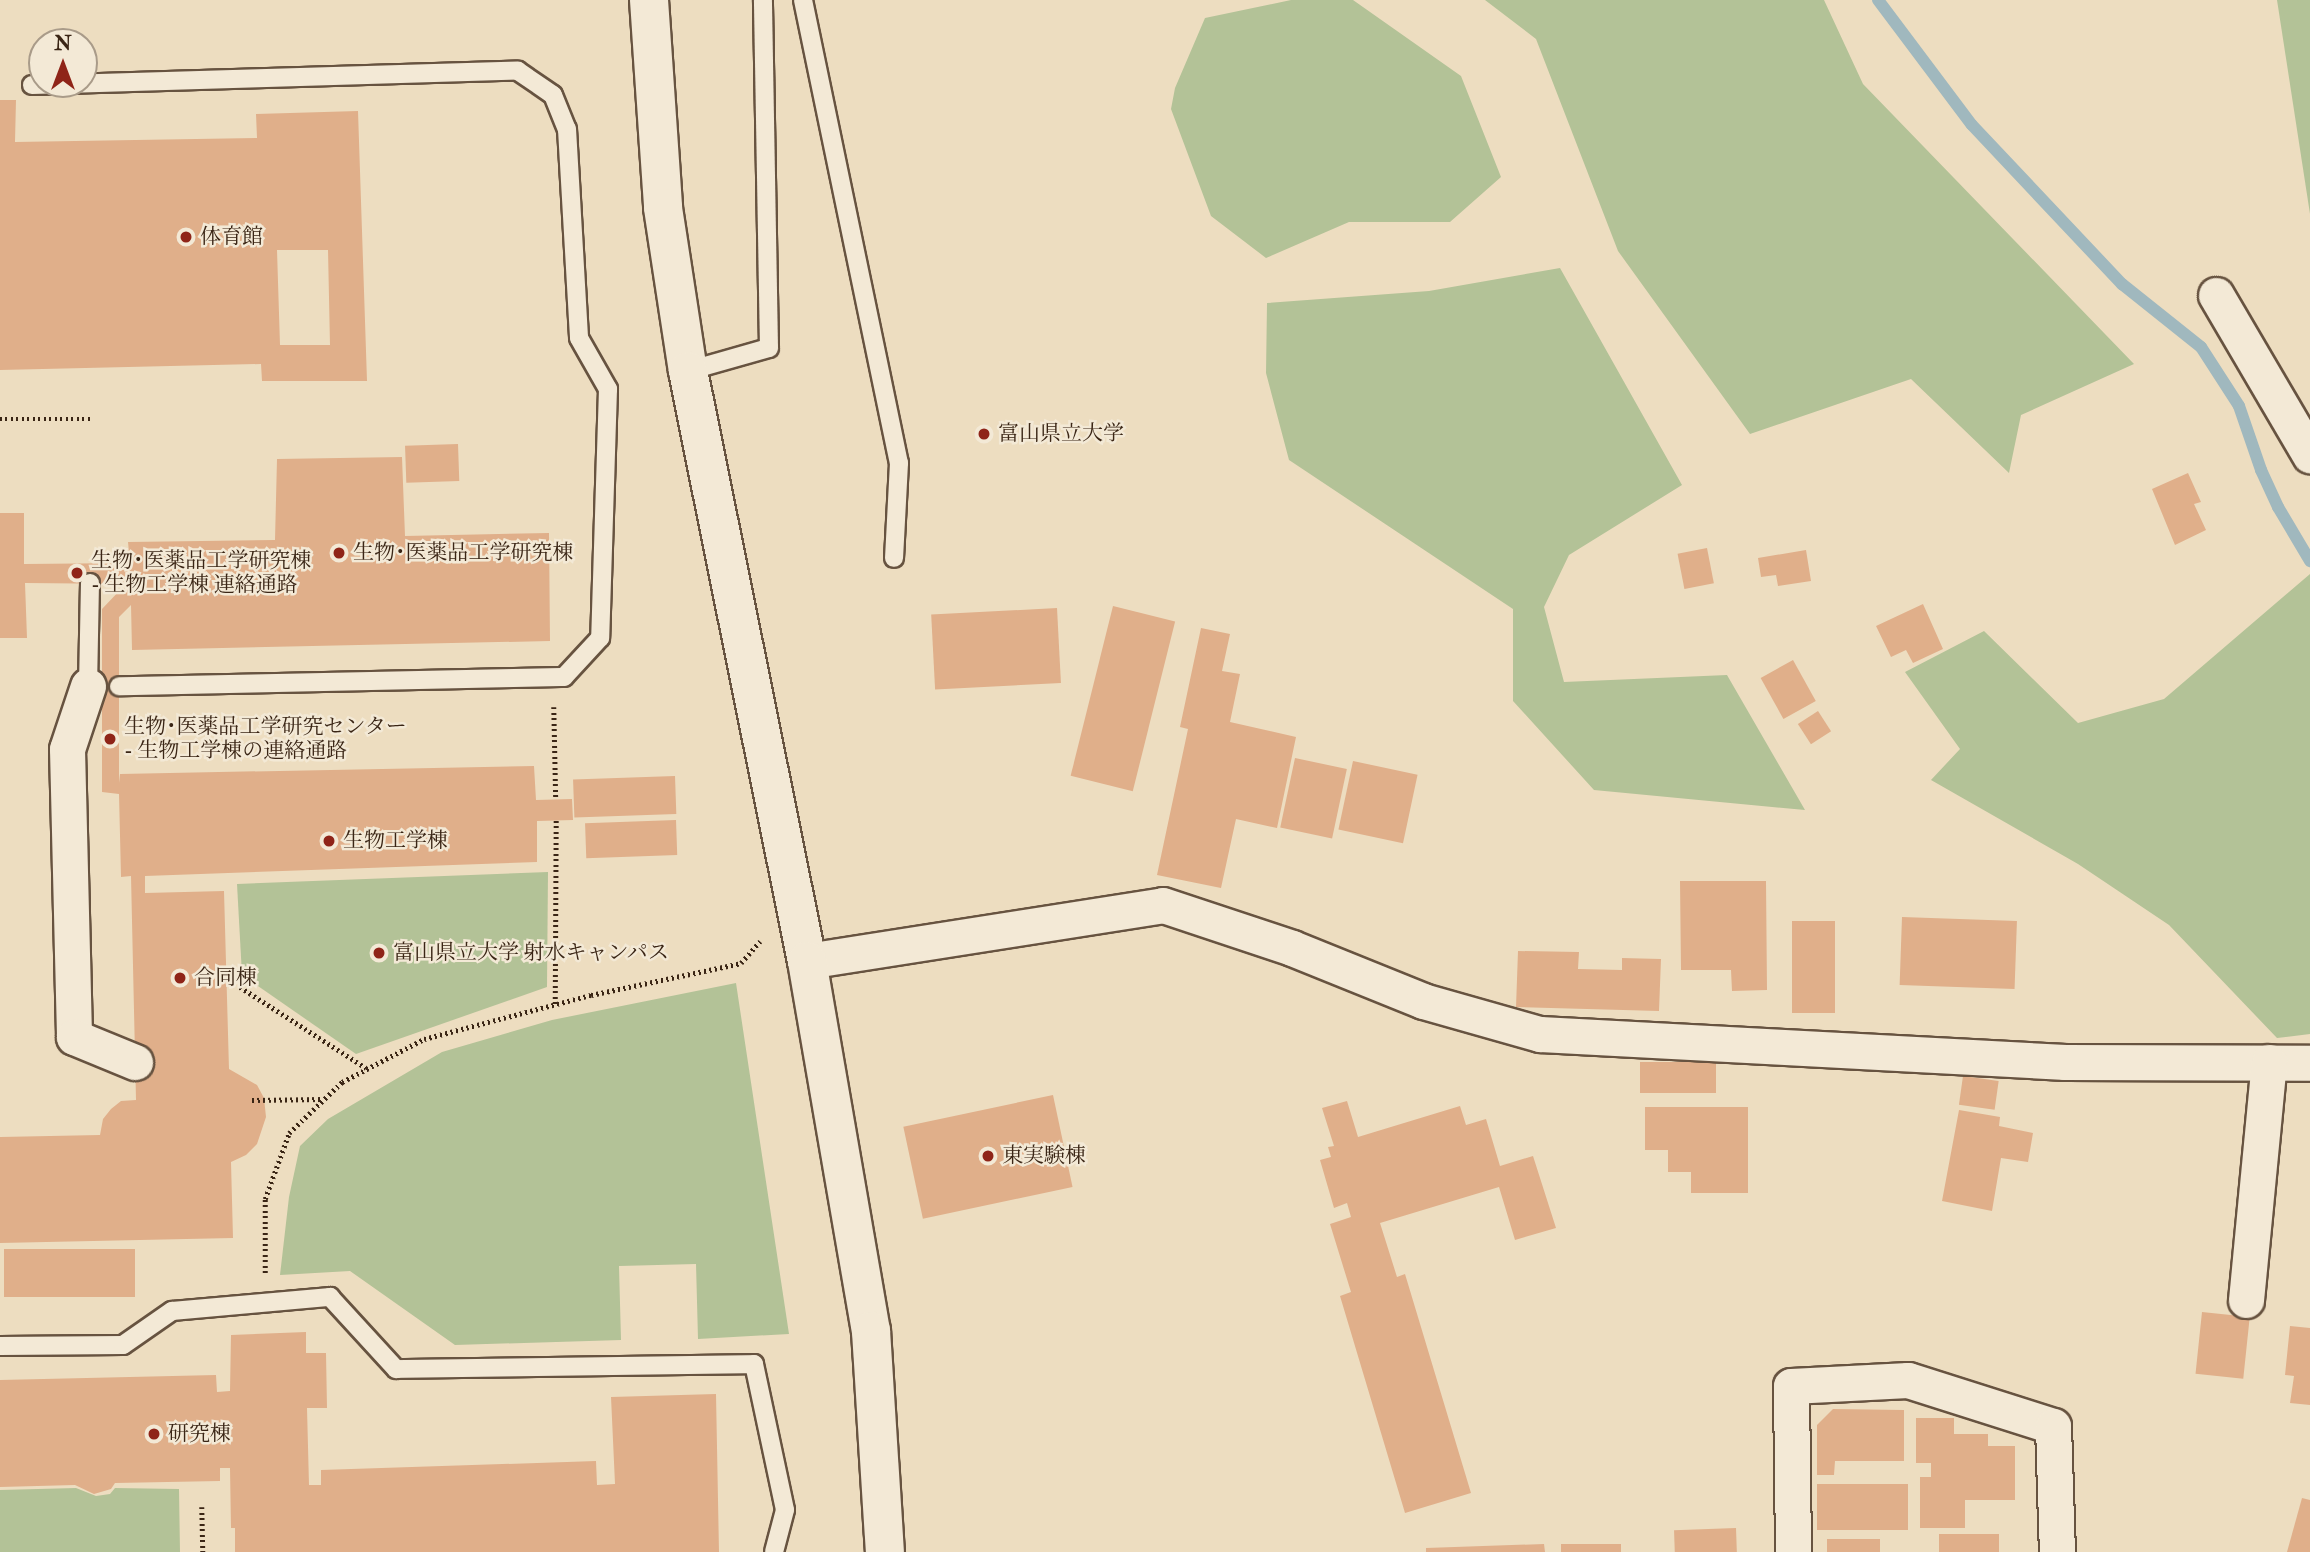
<!DOCTYPE html>
<meta charset="utf-8">
<style>
body{margin:0}
#map{position:relative;width:2310px;height:1552px;overflow:hidden;background:#edddc0;font-family:"IM FELL Double Pica","Noto Serif JP",serif}
div>[style]{position:absolute}
.green>*{inset:0;background:#b3c297}
.stream>*{height:12px;margin:-6px;padding:0 6px;transform-origin:6px;border-radius:6px;background:#a0b8be}
.building>*{inset:0;background:#e0af8a;transform-origin:0 0}
.path>*{height:4.5px;margin-top:-2.25px;transform-origin:0;background:repeating-linear-gradient(90deg,#3a2515 0 2px,transparent 0 5.5px)}
.roads{filter:drop-shadow(2px 0 #675340) drop-shadow(-2px 0 #675340) drop-shadow(0 2px #675340) drop-shadow(0 -2px #675340)}
.lane>*{height:18px;margin:-9px;padding:0 9px;transform-origin:9px;border-radius:9px;background:#f3e9d6}
.street>*{height:35px;margin:-17.5px;padding:0 17.5px;transform-origin:17.5px;border-radius:17.5px;background:#f3e9d6}
.secondary>*{height:38px;margin:-19px;padding:0 19px;transform-origin:19px;border-radius:19px;background:#f3e9d6}
.dots>*{width:19px;height:19px;translate:-50% -50%;box-sizing:border-box;border:4px solid #f3e9d6;border-radius:50%}
span{translate:-50% -50%;white-space:nowrap;text-align:center;line-height:1.15;-webkit-text-stroke:5px #f3e9d6;paint-order:stroke}
.poi-label{font-size:21px;color:#3a2515}
.left{translate:0 -50%;text-align:left}
.north{position:absolute;left:28px;top:28px;width:70px;height:70px;box-sizing:border-box;background:#f3e9d6;border:2px solid #a99b89;border-radius:50%;rotate:0deg;font-size:19px;font-weight:700;line-height:28px;text-align:center;color:#3a2515}
.north::after{content:'';display:block;margin:auto;width:24px;height:32px;background:#8f2418;clip-path:polygon(50% 0,100% 100%,50% 72%,0 100%)}
</style>
<div id="map">
<div class="green">
<i style="clip-path:polygon(1291px 0,1353px 0,1461px 76px,1501px 177px,1450px 222px,1349px 222px,1266px 258px,1211px 216px,1171px 109px,1175px 88px,1205px 18px)"></i>
<i style="clip-path:polygon(1485px 0,1824px 0,1863px 84px,2134px 364px,2021px 415px,2009px 473px,1911px 379px,1750px 434px,1618px 251px,1536px 39px)"></i>
<i style="clip-path:polygon(2277px 0,2310px 0,2310px 214px)"></i>
<i style="clip-path:polygon(1560px 268px,1682px 485px,1569px 555px,1544px 607px,1564px 682px,1727px 675px,1805px 810px,1594px 790px,1513px 701px,1513px 609px,1289px 460px,1266px 373px,1267px 303px,1429px 291px)"></i>
<i style="clip-path:polygon(2310px 574px,2310px 1034px,2277px 1038px,2169px 925px,2078px 864px,1931px 780px,1960px 749px,1905px 672px,1984px 631px,2078px 723px,2164px 699px)"></i>
<i style="clip-path:polygon(548px 872px,547px 987px,356px 1054px,242px 975px,237px 884px)"></i>
<i style="clip-path:polygon(736px 983px,789px 1334px,698px 1339px,696px 1264px,619px 1266px,621px 1340px,455px 1345px,350px 1271px,280px 1275px,289px 1197px,300px 1146px,328px 1119px,442px 1052px,552px 1020px)"></i>
<i style="clip-path:polygon(76px 1488px,96px 1496px,110px 1494px,115px 1488px,179px 1489px,180px 1552px,0 1552px,0 1490px)"></i>
</div>
<div class="stream">
<i style="left:1878px;top:0;width:156px;rotate:53.1deg"></i>
<i style="left:1972px;top:125px;width:219px;rotate:46.7deg"></i>
<i style="left:2122px;top:284px;width:101px;rotate:38.6deg"></i>
<i style="left:2201px;top:347px;width:70px;rotate:57.2deg"></i>
<i style="left:2239px;top:406px;width:68px;rotate:71deg"></i>
<i style="left:2261px;top:470px;width:41px;rotate:65.3deg"></i>
<i style="left:2278px;top:507px;width:63px;rotate:59.3deg"></i>
</div>
<div class="building">
<i style="clip-path:polygon(evenodd,0 100px,16px 100px,15px 142px,257px 138px,256px 114px,358px 111px,367px 381px,262px 381px,261px 364px,0 370px,0 100px,277px 250px,328px 250px,330px 345px,280px 345px,277px 250px)"></i>
<i style="left:458px;top:444px;width:37px;height:53px;rotate:88deg"></i>
<i style="clip-path:polygon(402px 457px,405px 536px,549px 533px,550px 641px,132px 650px,131px 605px,119px 617px,119px 783px,120px 774px,534px 766px,536px 800px,572px 799px,573px 820px,537px 821px,537px 862px,145px 876px,145px 893px,224px 891px,229px 1069px,257px 1085px,264px 1098px,266px 1117px,257px 1144px,246px 1155px,231px 1162px,233px 1238px,0 1243px,0 1137px,100px 1135px,103px 1119px,111px 1109px,121px 1101px,136px 1100px,131px 876px,121px 877px,119px 794px,102px 792px,102px 609px,122px 588px,131px 588px,131px 584px,25px 583px,27px 638px,0 638px,0 513px,24px 513px,24px 564px,130px 563px,128px 542px,275px 540px,277px 459px)"></i>
<i style="clip-path:polygon(2188px 473px,2201px 502px,2194px 504px,2206px 530px,2175px 545px,2152px 489px)"></i>
<i style="left:1707px;top:548px;width:36px;height:30px;rotate:79deg"></i>
<i style="clip-path:polygon(1806px 550px,1811px 581px,1778px 586px,1776px 575px,1761px 577px,1758px 558px)"></i>
<i style="clip-path:polygon(1923px 604px,1943px 649px,1913px 663px,1906px 650px,1891px 657px,1876px 626px)"></i>
<i style="left:1113px;top:606px;width:64px;height:175px;rotate:14deg"></i>
<i style="left:1057px;top:608px;width:75px;height:126px;rotate:87deg"></i>
<i style="clip-path:polygon(1201px 628px,1230px 634px,1222px 671px,1240px 674px,1230px 722px,1296px 737px,1277px 828px,1236px 819px,1221px 888px,1157px 875px,1188px 729px,1180px 727px)"></i>
<i style="left:1793px;top:660px;width:47px;height:37px;rotate:61deg"></i>
<i style="left:1818px;top:711px;width:24px;height:24px;rotate:57deg"></i>
<i style="left:1295px;top:758px;width:53px;height:71px;rotate:12deg"></i>
<i style="left:1353px;top:761px;width:66px;height:70px;rotate:12deg"></i>
<i style="left:675px;top:776px;width:38px;height:102px;rotate:88deg"></i>
<i style="left:676px;top:820px;width:35px;height:91px;rotate:88deg"></i>
<i style="clip-path:polygon(1680px 881px,1766px 881px,1767px 990px,1732px 991px,1731px 970px,1681px 970px)"></i>
<i style="left:1902px;top:917px;width:115px;height:68px;rotate:2deg"></i>
<i style="left:1792px;top:921px;width:43px;height:92px"></i>
<i style="clip-path:polygon(1518px 951px,1579px 952px,1578px 969px,1622px 970px,1622px 958px,1661px 959px,1659px 1011px,1516px 1007px)"></i>
<i style="left:1640px;top:1062px;width:76px;height:31px"></i>
<i style="left:1963px;top:1076px;width:36px;height:29px;rotate:8deg"></i>
<i style="left:1053px;top:1095px;width:94px;height:153px;rotate:78deg"></i>
<i style="clip-path:polygon(1347px 1101px,1358px 1137px,1460px 1106px,1466px 1125px,1486px 1119px,1500px 1166px,1533px 1156px,1556px 1228px,1515px 1240px,1499px 1187px,1380px 1223px,1397px 1277px,1405px 1274px,1471px 1493px,1405px 1513px,1340px 1296px,1351px 1292px,1330px 1224px,1351px 1217px,1347px 1203px,1334px 1208px,1320px 1160px,1331px 1157px,1328px 1147px,1334px 1146px,1322px 1108px)"></i>
<i style="clip-path:polygon(1645px 1107px,1748px 1107px,1748px 1193px,1691px 1193px,1691px 1172px,1668px 1172px,1668px 1150px,1645px 1150px)"></i>
<i style="clip-path:polygon(1959px 1110px,2000px 1117px,1999px 1126px,2033px 1133px,2028px 1162px,2001px 1158px,1992px 1211px,1942px 1201px)"></i>
<i style="left:135px;top:1249px;width:48px;height:131px;rotate:90deg"></i>
<i style="left:2202px;top:1312px;width:48px;height:62px;rotate:6deg"></i>
<i style="clip-path:polygon(2290px 1326px,2310px 1328px,2310px 1405px,2290px 1403px,2294px 1376px,2285px 1375px)"></i>
<i style="clip-path:polygon(306px 1332px,306px 1353px,326px 1353px,327px 1408px,307px 1408px,309px 1485px,321px 1485px,321px 1470px,596px 1461px,597px 1485px,615px 1484px,611px 1397px,716px 1394px,719px 1552px,235px 1552px,235px 1528px,231px 1528px,230px 1468px,220px 1468px,220px 1481px,115px 1483px,111px 1489px,94px 1494px,75px 1485px,0 1487px,0 1380px,216px 1375px,217px 1392px,230px 1391px,231px 1335px)"></i>
<i style="clip-path:polygon(1833px 1409px,1904px 1410px,1904px 1461px,1835px 1461px,1834px 1475px,1817px 1475px,1817px 1425px)"></i>
<i style="clip-path:polygon(1916px 1418px,1954px 1418px,1954px 1434px,1988px 1434px,1988px 1446px,2015px 1446px,2015px 1500px,1965px 1500px,1965px 1528px,1920px 1528px,1920px 1477px,1931px 1477px,1931px 1463px,1916px 1463px)"></i>
<i style="left:1817px;top:1484px;width:91px;height:46px"></i>
<i style="clip-path:polygon(2302px 1498px,2310px 1500px,2310px 1552px,2287px 1552px)"></i>
<i style="left:1736px;top:1528px;width:24px;height:62px;rotate:88deg"></i>
<i style="left:1939px;top:1534px;width:60px;height:18px"></i>
<i style="left:1827px;top:1539px;width:53px;height:13px"></i>
<i style="clip-path:polygon(1544px 1544px,1545px 1552px,1426px 1552px,1426px 1548px)"></i>
<i style="left:1621px;top:1544px;width:8px;height:60px;rotate:90deg"></i>
</div>
<div class="path">
<i style="left:0;top:419px;width:92px"></i>
<i style="left:554px;top:707px;width:92px;rotate:88.8deg"></i>
<i style="left:240px;top:987px;width:150px;rotate:32.7deg"></i>
<i style="left:555px;top:1004px;width:184px;rotate:-89.7deg"></i>
<i style="left:252px;top:1100px;width:71px;rotate:-0.8deg"></i>
<i style="left:265px;top:1273px;width:74px;rotate:-90deg"></i>
<i style="left:265px;top:1199px;width:70px;rotate:-70deg"></i>
<i style="left:289px;top:1133px;width:74px;rotate:-43.9deg"></i>
<i style="left:342px;top:1082px;width:93px;rotate:-27.7deg"></i>
<i style="left:424px;top:1039px;width:173px;rotate:-14.8deg"></i>
<i style="left:591px;top:995px;width:153px;rotate:-12deg"></i>
<i style="left:741px;top:963px;width:29px;rotate:-49deg"></i>
<i style="left:202px;top:1507px;width:45px;rotate:88.7deg"></i>
</div>
<div class="roads">
<div class="lane">
<i style="left:803px;top:0;width:473px;rotate:78.3deg"></i>
<i style="left:899px;top:463px;width:95px;rotate:93deg"></i>
<i style="left:32px;top:85px;width:486px;rotate:-1.7deg"></i>
<i style="left:518px;top:71px;width:42px;rotate:34.4deg"></i>
<i style="left:553px;top:95px;width:37px;rotate:68deg"></i>
<i style="left:567px;top:129px;width:209px;rotate:86.7deg"></i>
<i style="left:579px;top:338px;width:59px;rotate:60.4deg"></i>
<i style="left:608px;top:389px;width:249px;rotate:91.8deg"></i>
<i style="left:600px;top:638px;width:53px;rotate:132.7deg"></i>
<i style="left:564px;top:677px;width:445px;rotate:178.8deg"></i>
<i style="left:688px;top:371px;width:84px;rotate:-15.9deg"></i>
<i style="left:769px;top:348px;width:348px;rotate:-91deg"></i>
<i style="left:90px;top:583px;width:103px;rotate:91.1deg"></i>
<i style="left:88px;top:686px;width:7px"></i>
<i style="left:0;top:1346px;width:123px;rotate:-0.5deg"></i>
<i style="left:123px;top:1345px;width:60px;rotate:-34.8deg"></i>
<i style="left:172px;top:1311px;width:159px;rotate:-5.1deg"></i>
<i style="left:330px;top:1297px;width:98px;rotate:47.5deg"></i>
<i style="left:396px;top:1369px;width:358px;rotate:-0.8deg"></i>
<i style="left:754px;top:1364px;width:149px;rotate:78deg"></i>
<i style="left:785px;top:1510px;width:43px;rotate:104.7deg"></i>
</div>
<div class="street">
<i style="left:2216px;top:295px;width:186px;rotate:59.6deg"></i>
<i style="left:88px;top:686px;width:66px;rotate:108.4deg"></i>
<i style="left:67px;top:749px;width:288px;rotate:88.6deg"></i>
<i style="left:74px;top:1037px;width:66px;rotate:22.3deg"></i>
<i style="left:807px;top:961px;width:360px;rotate:-8.9deg"></i>
<i style="left:1163px;top:905px;width:136px;rotate:18.4deg"></i>
<i style="left:1292px;top:948px;width:141px;rotate:22deg"></i>
<i style="left:1423px;top:1001px;width:122px;rotate:15.8deg"></i>
<i style="left:1540px;top:1034px;width:526px;rotate:3.05deg"></i>
<i style="left:2065px;top:1062px;width:245px;rotate:0.2deg"></i>
<i style="left:2246px;top:1300px;width:239px;rotate:-84.5deg"></i>
<i style="left:1793px;top:1552px;width:166px;rotate:-90.7deg"></i>
<i style="left:1791px;top:1386px;width:117px;rotate:-2.9deg"></i>
<i style="left:1908px;top:1380px;width:152px;rotate:17.6deg"></i>
<i style="left:2053px;top:1426px;width:126px;rotate:88.2deg"></i>
</div>
<div class="secondary">
<i style="left:649px;top:0;width:208px;rotate:86.1deg"></i>
<i style="left:663px;top:208px;width:165px;rotate:81.3deg"></i>
<i style="left:688px;top:371px;width:602px;rotate:78.6deg"></i>
<i style="left:807px;top:961px;width:375px;rotate:80.2deg"></i>
<i style="left:871px;top:1331px;width:221px;rotate:86.4deg"></i>
</div>
</div>
<div class="dots">
<i style="left:186px;top:237px;background:#8f2418"></i>
<i style="left:984px;top:434px;background:#8f2418"></i>
<i style="left:339px;top:553px;background:#8f2418"></i>
<i style="left:77px;top:573px;background:#8f2418"></i>
<i style="left:110px;top:739px;background:#8f2418"></i>
<i style="left:329px;top:841px;background:#8f2418"></i>
<i style="left:379px;top:953px;background:#8f2418"></i>
<i style="left:180px;top:978px;background:#8f2418"></i>
<i style="left:988px;top:1156px;background:#8f2418"></i>
<i style="left:154px;top:1434px;background:#8f2418"></i>
</div>
<div class="poi-label">
<span class="left" style="left:200px;top:237px">体育館</span>
<span class="left" style="left:998px;top:434px">富山県立大学</span>
<span class="left" style="left:353px;top:553px">生物･医薬品工学研究棟</span>
<span class="left" style="left:91px;top:573px">生物･医薬品工学研究棟<br>- 生物工学棟 連絡通路</span>
<span class="left" style="left:124px;top:739px">生物･医薬品工学研究センター<br>- 生物工学棟の連絡通路</span>
<span class="left" style="left:343px;top:841px">生物工学棟</span>
<span class="left" style="left:393px;top:953px">富山県立大学 射水キャンパス</span>
<span class="left" style="left:194px;top:978px">合同棟</span>
<span class="left" style="left:1002px;top:1156px">東実験棟</span>
<span class="left" style="left:168px;top:1434px">研究棟</span>
</div>
<div class="north">N</div>
</div>
